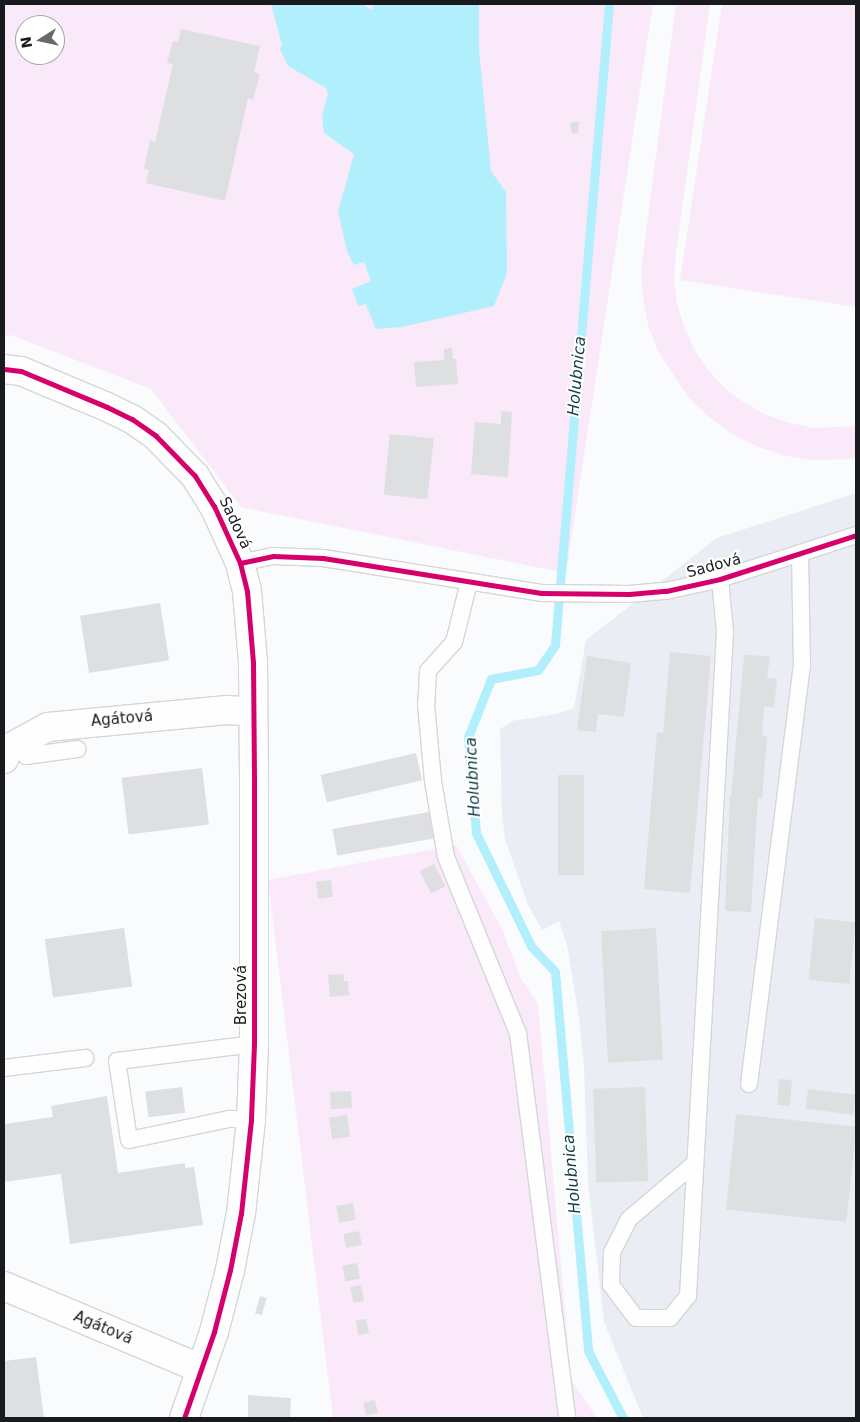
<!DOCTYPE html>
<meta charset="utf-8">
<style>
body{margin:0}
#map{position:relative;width:860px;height:1422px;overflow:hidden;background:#f9fbfd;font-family:"DejaVu Sans",sans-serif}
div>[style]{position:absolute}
.built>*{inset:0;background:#eaedf4}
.green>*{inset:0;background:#fae9f9}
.water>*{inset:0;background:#b2effc}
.stream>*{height:9px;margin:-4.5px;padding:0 4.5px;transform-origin:4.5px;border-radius:4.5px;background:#b2effc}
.building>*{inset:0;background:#dedfe1;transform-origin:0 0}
.roads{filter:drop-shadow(1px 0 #d4d6d8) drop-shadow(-1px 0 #d4d6d8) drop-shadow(0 1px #d4d6d8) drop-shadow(0 -1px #d4d6d8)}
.service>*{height:16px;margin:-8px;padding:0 8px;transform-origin:8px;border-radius:8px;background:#fefeff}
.minor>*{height:28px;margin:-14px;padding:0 14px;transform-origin:14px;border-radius:14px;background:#fefeff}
.cycleway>*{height:5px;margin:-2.5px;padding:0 2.5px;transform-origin:2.5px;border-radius:2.5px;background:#d6006c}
span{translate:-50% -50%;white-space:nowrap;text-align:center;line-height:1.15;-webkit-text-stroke:4px #fff;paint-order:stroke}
.street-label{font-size:15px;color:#191a1d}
.water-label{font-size:16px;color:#143d44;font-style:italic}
.frame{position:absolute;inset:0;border:5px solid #191a1d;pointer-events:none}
.north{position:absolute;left:15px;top:15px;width:50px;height:50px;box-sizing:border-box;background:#fff;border:1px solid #a3a3a5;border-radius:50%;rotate:260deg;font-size:14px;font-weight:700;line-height:20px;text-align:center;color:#191a1d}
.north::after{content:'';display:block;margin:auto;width:18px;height:22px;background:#67696b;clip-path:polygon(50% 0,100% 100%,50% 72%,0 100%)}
</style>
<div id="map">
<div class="built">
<i style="clip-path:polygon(856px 493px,856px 1418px,643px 1418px,604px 1322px,588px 1182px,584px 1066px,579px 1018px,567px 945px,559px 921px,542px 930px,528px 905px,505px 839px,502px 816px,500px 729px,512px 721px,557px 714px,574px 708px,586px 640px,717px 538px)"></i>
</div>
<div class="green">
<i style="clip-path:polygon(evenodd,4px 4px,653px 4px,566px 573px,241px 507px,151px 389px,11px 335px,4px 336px,4px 4px,25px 25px,55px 25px,55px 55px,25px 55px,25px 25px)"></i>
<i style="clip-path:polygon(676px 4px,710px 4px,676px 253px,674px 278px,677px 303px,684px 326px,694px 349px,708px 370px,725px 388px,745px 403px,766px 415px,790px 423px,813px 428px,856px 426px,856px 459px,810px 460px,783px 455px,756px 446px,732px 434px,709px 417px,689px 398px,658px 351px,648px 325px,643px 297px,641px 270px)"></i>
<i style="clip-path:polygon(722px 4px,856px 4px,856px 307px,680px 280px)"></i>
<i style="clip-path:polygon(456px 845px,502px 929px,520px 977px,538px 1004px,571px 1380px,597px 1418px,333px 1418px,268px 880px)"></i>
</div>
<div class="water">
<i style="clip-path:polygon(271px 4px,362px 4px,372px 10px,373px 4px,479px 4px,479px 49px,491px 171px,506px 192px,507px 273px,494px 306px,402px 327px,376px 329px,366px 304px,358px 306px,352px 289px,371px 281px,364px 262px,354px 265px,347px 251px,338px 212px,354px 154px,324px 133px,322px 116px,328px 94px,326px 88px,288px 66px,280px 49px,282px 45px)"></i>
</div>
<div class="stream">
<i style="left:609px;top:4px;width:643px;rotate:94.82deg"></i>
<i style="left:555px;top:645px;width:30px;rotate:124deg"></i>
<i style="left:538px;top:670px;width:48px;rotate:169.2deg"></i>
<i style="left:491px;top:679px;width:62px;rotate:111.6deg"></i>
<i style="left:468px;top:737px;width:96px;rotate:85.2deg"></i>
<i style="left:476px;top:833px;width:126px;rotate:64deg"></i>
<i style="left:531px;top:946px;width:35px;rotate:47deg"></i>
<i style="left:555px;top:972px;width:380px;rotate:85deg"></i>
<i style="left:588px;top:1351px;width:76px;rotate:62.4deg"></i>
</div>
<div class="building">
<i style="clip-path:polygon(181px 29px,260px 46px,254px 72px,260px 74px,253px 100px,248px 98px,225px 201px,146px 183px,149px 170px,144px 169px,150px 140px,155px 142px,173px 64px,167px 63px,173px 41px,178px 42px)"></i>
<i style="clip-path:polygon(579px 121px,578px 133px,572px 134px,570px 123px)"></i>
<i style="clip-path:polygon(452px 348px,453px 359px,456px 359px,458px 384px,416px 387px,414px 362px,444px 360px,444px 349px)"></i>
<i style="clip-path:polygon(501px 411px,512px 412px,508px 477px,471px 474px,475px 422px,501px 424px)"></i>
<i style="left:390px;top:434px;width:44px;height:61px;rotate:6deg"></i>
<i style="left:160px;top:603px;width:58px;height:81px;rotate:81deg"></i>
<i style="clip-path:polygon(670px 652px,711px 656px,690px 893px,644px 889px,657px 732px,663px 733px)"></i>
<i style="clip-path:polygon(744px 655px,770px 656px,767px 678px,777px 679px,774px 708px,764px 706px,762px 735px,767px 736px,762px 799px,758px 798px,751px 912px,725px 911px,730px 796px,731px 796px)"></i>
<i style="clip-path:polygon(587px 656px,631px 663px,624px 717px,598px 714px,596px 732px,577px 730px)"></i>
<i style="left:416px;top:753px;width:28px;height:98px;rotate:77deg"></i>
<i style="left:202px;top:768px;width:57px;height:81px;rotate:83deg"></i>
<i style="left:558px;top:775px;width:26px;height:100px"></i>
<i style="left:429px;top:812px;width:27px;height:98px;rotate:80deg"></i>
<i style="left:434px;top:864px;width:25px;height:16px;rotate:63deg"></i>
<i style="left:331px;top:880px;width:17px;height:15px;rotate:83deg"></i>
<i style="left:815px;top:918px;width:41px;height:62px;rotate:6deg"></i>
<i style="left:124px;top:928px;width:59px;height:80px;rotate:82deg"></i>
<i style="left:656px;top:928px;width:132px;height:55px;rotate:87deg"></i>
<i style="clip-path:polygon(344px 974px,344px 981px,348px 981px,349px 995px,330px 997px,328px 975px)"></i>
<i style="left:779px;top:1079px;width:13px;height:26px;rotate:4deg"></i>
<i style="left:182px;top:1087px;width:26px;height:37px;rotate:83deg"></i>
<i style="left:645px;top:1087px;width:94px;height:52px;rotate:88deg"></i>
<i style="left:808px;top:1089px;width:48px;height:20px;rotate:7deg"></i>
<i style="left:351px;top:1091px;width:17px;height:21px;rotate:87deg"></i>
<i style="clip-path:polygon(107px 1096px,118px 1173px,185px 1163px,185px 1168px,194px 1167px,203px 1225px,70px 1244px,61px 1174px,4px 1182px,4px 1124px,53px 1117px,51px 1106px)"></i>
<i style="left:736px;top:1114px;width:121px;height:96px;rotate:6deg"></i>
<i style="left:347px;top:1115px;width:22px;height:18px;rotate:82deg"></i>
<i style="left:353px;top:1203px;width:17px;height:17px;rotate:80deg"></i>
<i style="left:359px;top:1231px;width:14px;height:16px;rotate:78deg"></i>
<i style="left:357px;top:1263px;width:16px;height:15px;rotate:79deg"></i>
<i style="left:361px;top:1285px;width:16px;height:11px;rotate:79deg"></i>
<i style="left:260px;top:1296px;width:7px;height:18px;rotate:16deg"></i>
<i style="clip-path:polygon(366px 1319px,369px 1333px,358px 1335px,356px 1320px)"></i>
<i style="clip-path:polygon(36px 1357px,44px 1418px,4px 1418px,4px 1361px)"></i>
<i style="clip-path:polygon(248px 1395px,291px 1398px,290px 1418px,248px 1418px)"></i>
<i style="left:375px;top:1400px;width:13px;height:12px;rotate:77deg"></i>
</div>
<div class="roads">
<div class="service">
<i style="left:240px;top:563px;width:34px;rotate:-12deg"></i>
<i style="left:273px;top:556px;width:50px;rotate:2.3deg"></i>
<i style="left:323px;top:558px;width:221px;rotate:9.1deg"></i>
<i style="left:541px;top:593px;width:88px;rotate:0.7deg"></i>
<i style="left:629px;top:594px;width:37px;rotate:-5deg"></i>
<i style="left:666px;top:591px;width:55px;rotate:-12.5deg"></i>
<i style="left:720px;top:579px;width:143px;rotate:-17.9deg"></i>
<i style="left:469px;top:582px;width:62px;rotate:104deg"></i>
<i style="left:454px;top:642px;width:39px;rotate:132deg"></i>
<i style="left:428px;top:671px;width:33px;rotate:93deg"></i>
<i style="left:426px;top:704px;width:77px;rotate:84.8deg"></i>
<i style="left:433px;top:781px;width:77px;rotate:80.3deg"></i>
<i style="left:446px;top:857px;width:190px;rotate:67.8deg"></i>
<i style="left:518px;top:1033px;width:388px;rotate:82.7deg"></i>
<i style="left:24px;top:740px;width:16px;rotate:83deg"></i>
<i style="left:26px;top:756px;width:52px;rotate:-7.7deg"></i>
<i style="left:4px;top:1068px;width:82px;rotate:-7deg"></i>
<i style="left:749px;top:1084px;width:420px;rotate:-82.8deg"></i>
<i style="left:802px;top:667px;width:113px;rotate:-91deg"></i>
<i style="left:251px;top:1120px;width:22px;rotate:-177deg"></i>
<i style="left:229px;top:1119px;width:102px;rotate:168.1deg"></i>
<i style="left:129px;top:1140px;width:80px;rotate:-98.6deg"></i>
<i style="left:117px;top:1061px;width:138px;rotate:-7.1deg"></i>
<i style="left:695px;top:1163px;width:87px;rotate:139.7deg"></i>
<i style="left:629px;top:1219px;width:38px;rotate:117deg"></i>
<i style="left:612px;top:1253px;width:32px;rotate:92deg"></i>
<i style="left:611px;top:1285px;width:41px;rotate:52.9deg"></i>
<i style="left:636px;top:1318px;width:34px"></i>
<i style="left:670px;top:1318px;width:28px;rotate:-51deg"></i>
<i style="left:688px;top:1296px;width:665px;rotate:-86.81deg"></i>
<i style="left:725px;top:632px;width:53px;rotate:-95.4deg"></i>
</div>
<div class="minor">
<i style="left:4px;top:369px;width:17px;rotate:7deg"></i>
<i style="left:21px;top:371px;width:93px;rotate:22.7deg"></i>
<i style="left:107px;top:407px;width:28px;rotate:26deg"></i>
<i style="left:132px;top:419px;width:29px;rotate:35deg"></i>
<i style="left:156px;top:436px;width:56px;rotate:45.7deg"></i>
<i style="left:195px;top:476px;width:36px;rotate:58deg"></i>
<i style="left:214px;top:506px;width:63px;rotate:65.5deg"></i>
<i style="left:240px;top:563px;width:29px;rotate:76deg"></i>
<i style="left:247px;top:591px;width:71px;rotate:85.2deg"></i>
<i style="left:253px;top:662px;width:124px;rotate:89.5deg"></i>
<i style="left:254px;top:786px;width:258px;rotate:90deg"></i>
<i style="left:254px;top:1044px;width:76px;rotate:92.3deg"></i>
<i style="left:251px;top:1120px;width:94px;rotate:96.1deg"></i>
<i style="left:241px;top:1213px;width:58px;rotate:100.9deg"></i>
<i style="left:230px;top:1270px;width:64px;rotate:104.5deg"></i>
<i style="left:214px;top:1332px;width:91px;rotate:109.2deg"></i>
<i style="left:4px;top:759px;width:12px;rotate:-66deg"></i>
<i style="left:9px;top:748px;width:44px;rotate:-28.3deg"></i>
<i style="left:48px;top:727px;width:180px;rotate:-5.4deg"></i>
<i style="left:227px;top:710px;width:26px;rotate:4deg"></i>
<i style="left:4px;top:1286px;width:214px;rotate:22.8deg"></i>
</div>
</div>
<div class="cycleway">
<i style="left:4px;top:369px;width:17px;rotate:7deg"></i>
<i style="left:21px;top:371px;width:93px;rotate:22.7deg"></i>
<i style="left:107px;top:407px;width:28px;rotate:26deg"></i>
<i style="left:132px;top:419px;width:29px;rotate:35deg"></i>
<i style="left:156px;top:436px;width:56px;rotate:45.7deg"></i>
<i style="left:195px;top:476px;width:36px;rotate:58deg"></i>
<i style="left:214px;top:506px;width:63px;rotate:65.5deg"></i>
<i style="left:240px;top:563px;width:29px;rotate:76deg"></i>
<i style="left:247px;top:591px;width:71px;rotate:85.2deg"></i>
<i style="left:253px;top:662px;width:124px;rotate:89.5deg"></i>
<i style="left:254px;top:786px;width:258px;rotate:90deg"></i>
<i style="left:254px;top:1044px;width:76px;rotate:92.3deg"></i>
<i style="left:251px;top:1120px;width:94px;rotate:96.1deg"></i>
<i style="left:241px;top:1213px;width:58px;rotate:100.9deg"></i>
<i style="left:230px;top:1270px;width:64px;rotate:104.5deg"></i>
<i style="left:214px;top:1332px;width:91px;rotate:109.2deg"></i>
<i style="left:240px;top:563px;width:34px;rotate:-12deg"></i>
<i style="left:273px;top:556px;width:50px;rotate:2.3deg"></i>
<i style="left:323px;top:558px;width:221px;rotate:9.1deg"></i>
<i style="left:541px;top:593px;width:88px;rotate:0.7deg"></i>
<i style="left:629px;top:594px;width:37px;rotate:-5deg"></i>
<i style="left:666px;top:591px;width:55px;rotate:-12.5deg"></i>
<i style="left:720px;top:579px;width:143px;rotate:-17.9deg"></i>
</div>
<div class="street-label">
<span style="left:235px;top:523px;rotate:65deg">Sadová</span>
<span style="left:714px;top:566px;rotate:-15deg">Sadová</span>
<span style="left:122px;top:719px;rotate:-5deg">Agátová</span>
<span style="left:242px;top:995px;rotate:-90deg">Brezová</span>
<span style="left:103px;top:1328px;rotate:23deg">Agátová</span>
</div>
<div class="water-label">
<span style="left:577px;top:376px;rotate:-85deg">Holubnica</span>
<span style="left:473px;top:777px;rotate:-93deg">Holubnica</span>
<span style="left:572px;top:1174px;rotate:-95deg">Holubnica</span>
</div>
<div class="frame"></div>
<div class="north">N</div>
</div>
